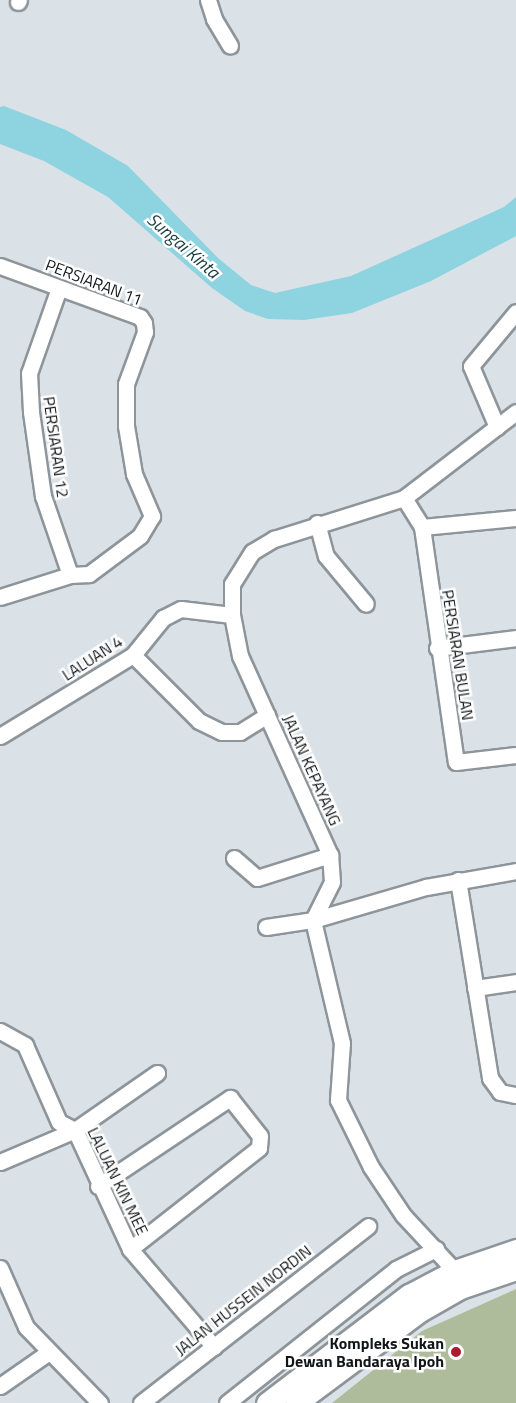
<!DOCTYPE html>
<style>
body{margin:0}
#map{position:relative;width:516px;height:1403px;overflow:hidden;background:#dae2e8;font-family:"Titillium Web",sans-serif}
div>[style]{position:absolute}
.green>*{inset:0;background:#afbc9c}
.water>*{inset:0;background:#8dd3e0}
.roads{filter:drop-shadow(2px 0 #8e959a) drop-shadow(-2px 0 #8e959a) drop-shadow(0 2px #8e959a) drop-shadow(0 -2px #8e959a)}
.minor>*{height:15px;margin:-7.5px;padding:0 7.5px;transform-origin:7.5px;border-radius:7.5px;background:#fff}
.secondary>*{height:21px;margin:-10.5px;padding:0 10.5px;transform-origin:10.5px;border-radius:10.5px;background:#fff}
.dots>*{width:16px;height:16px;translate:-50% -50%;box-sizing:border-box;border:3px solid #fff;border-radius:50%}
span{translate:-50% -50%;white-space:nowrap;text-align:center;line-height:1.15;-webkit-text-stroke:5px #fff;paint-order:stroke}
.street-label{font-size:16px;color:#121517}
.poi-label{font-size:16px;color:#121517;font-weight:700}
.right{translate:-100% -50%;text-align:right}
.water-label{font-size:18px;color:#1a3c42;font-style:italic}
</style>
<div id="map">
<div class="green">
<i style="clip-path:polygon(516px 1289px,516px 1403px,332px 1403px,422px 1331px)"></i>
</div>
<div class="water">
<i style="clip-path:polygon(4px 106px,66px 130px,128px 166px,218px 258px,251px 285px,275px 293px,351px 276px,504px 207px,516px 197px,516px 236px,431px 281px,352px 313px,304px 320px,268px 319px,245px 311px,212px 288px,108px 197px,44px 161px,0 144px,0 107px)"></i>
</div>
<div class="roads">
<div class="minor">
<i style="left:208px;top:0;width:20px;rotate:72deg"></i>
<i style="left:214px;top:19px;width:31px;rotate:59deg"></i>
<i style="left:18px;top:2px;width:2px;rotate:-63deg"></i>
<i style="left:0;top:266px;width:149px;rotate:20deg"></i>
<i style="left:140px;top:317px;width:7px;rotate:56deg"></i>
<i style="left:144px;top:323px;width:9px;rotate:84deg"></i>
<i style="left:145px;top:332px;width:55px;rotate:110.1deg"></i>
<i style="left:126px;top:384px;width:42px;rotate:90deg"></i>
<i style="left:126px;top:426px;width:49px;rotate:80.5deg"></i>
<i style="left:134px;top:474px;width:46px;rotate:66.8deg"></i>
<i style="left:152px;top:516px;width:23px;rotate:121deg"></i>
<i style="left:140px;top:536px;width:64px;rotate:143.3deg"></i>
<i style="left:89px;top:574px;width:19px;rotate:177deg"></i>
<i style="left:70px;top:575px;width:73px;rotate:162.6deg"></i>
<i style="left:59px;top:288px;width:90px;rotate:109.4deg"></i>
<i style="left:29px;top:373px;width:39px;rotate:87deg"></i>
<i style="left:31px;top:412px;width:85px;rotate:81.9deg"></i>
<i style="left:43px;top:496px;width:83px;rotate:71.1deg"></i>
<i style="left:497px;top:427px;width:66px;rotate:-113.1deg"></i>
<i style="left:471px;top:366px;width:70px;rotate:-50.2deg"></i>
<i style="left:404px;top:498px;width:34px;rotate:58deg"></i>
<i style="left:422px;top:527px;width:237px;rotate:81.8deg"></i>
<i style="left:456px;top:762px;width:60px;rotate:-6.7deg"></i>
<i style="left:317px;top:523px;width:34px;rotate:75deg"></i>
<i style="left:326px;top:556px;width:62px;rotate:50.2deg"></i>
<i style="left:422px;top:527px;width:94px;rotate:-5.5deg"></i>
<i style="left:437px;top:648px;width:80px;rotate:-7.2deg"></i>
<i style="left:133px;top:655px;width:93px;rotate:45deg"></i>
<i style="left:199px;top:721px;width:25px;rotate:26deg"></i>
<i style="left:222px;top:732px;width:18px"></i>
<i style="left:240px;top:732px;width:32px;rotate:-32deg"></i>
<i style="left:0;top:736px;width:156px;rotate:-31.3deg"></i>
<i style="left:133px;top:655px;width:48px;rotate:-51deg"></i>
<i style="left:163px;top:618px;width:20px;rotate:-27deg"></i>
<i style="left:181px;top:609px;width:51px;rotate:6.7deg"></i>
<i style="left:234px;top:858px;width:30px;rotate:41deg"></i>
<i style="left:257px;top:878px;width:77px;rotate:-17.5deg"></i>
<i style="left:458px;top:880px;width:201px;rotate:80.8deg"></i>
<i style="left:490px;top:1078px;width:17px;rotate:54deg"></i>
<i style="left:500px;top:1092px;width:16px;rotate:11deg"></i>
<i style="left:266px;top:927px;width:48px;rotate:-8.5deg"></i>
<i style="left:313px;top:920px;width:118px;rotate:-16.3deg"></i>
<i style="left:426px;top:887px;width:91px;rotate:-10.1deg"></i>
<i style="left:475px;top:988px;width:41px;rotate:-8.3deg"></i>
<i style="left:0;top:1031px;width:29px;rotate:29deg"></i>
<i style="left:25px;top:1045px;width:84px;rotate:66.2deg"></i>
<i style="left:59px;top:1122px;width:18px;rotate:27deg"></i>
<i style="left:75px;top:1130px;width:131px;rotate:65.2deg"></i>
<i style="left:130px;top:1249px;width:129px;rotate:49.4deg"></i>
<i style="left:0;top:1162px;width:82px;rotate:-23.1deg"></i>
<i style="left:75px;top:1130px;width:100px;rotate:-34.8deg"></i>
<i style="left:98px;top:1186px;width:159px;rotate:-33.7deg"></i>
<i style="left:230px;top:1098px;width:48px;rotate:51.7deg"></i>
<i style="left:260px;top:1136px;width:12px;rotate:95deg"></i>
<i style="left:259px;top:1148px;width:164px;rotate:141.9deg"></i>
<i style="left:0;top:1268px;width:64px;rotate:66.2deg"></i>
<i style="left:26px;top:1327px;width:106px;rotate:45.8deg"></i>
<i style="left:455px;top:1271px;width:76px;rotate:-132.9deg"></i>
<i style="left:403px;top:1215px;width:58px;rotate:-123.7deg"></i>
<i style="left:371px;top:1167px;width:75px;rotate:-116.2deg"></i>
<i style="left:338px;top:1100px;width:57px;rotate:-86deg"></i>
<i style="left:342px;top:1043px;width:126px;rotate:-103.3deg"></i>
<i style="left:313px;top:920px;width:42px;rotate:-63.4deg"></i>
<i style="left:332px;top:882px;width:27px;rotate:-94deg"></i>
<i style="left:330px;top:855px;width:218px;rotate:-114.3deg"></i>
<i style="left:240px;top:656px;width:42px;rotate:-101deg"></i>
<i style="left:232px;top:615px;width:31px;rotate:-90deg"></i>
<i style="left:232px;top:584px;width:38px;rotate:-58deg"></i>
<i style="left:252px;top:552px;width:26px;rotate:-31deg"></i>
<i style="left:274px;top:539px;width:136px;rotate:-17.5deg"></i>
<i style="left:404px;top:498px;width:141px;rotate:-37.5deg"></i>
<i style="left:0;top:1386px;width:60px;rotate:-34.8deg"></i>
<i style="left:141px;top:1403px;width:288px;rotate:-37.9deg"></i>
<i style="left:227px;top:1403px;width:216px;rotate:-38.4deg"></i>
<i style="left:396px;top:1269px;width:45px;rotate:-26.6deg"></i>
</div>
<div class="secondary">
<i style="left:267px;top:1403px;width:178px;rotate:-37.3deg"></i>
<i style="left:409px;top:1295px;width:52px;rotate:-27.6deg"></i>
<i style="left:455px;top:1271px;width:65px;rotate:-19deg"></i>
<i style="left:296px;top:1403px;width:154px;rotate:-36.6deg"></i>
<i style="left:420px;top:1311px;width:46px;rotate:-29.9deg"></i>
<i style="left:460px;top:1288px;width:59px;rotate:-18.7deg"></i>
</div>
</div>
<div class="dots">
<i style="left:456px;top:1352px;background:#ae1a2d"></i>
</div>
<div class="street-label">
<span style="left:94px;top:282px;rotate:21deg">PERSIARAN 11</span>
<span style="left:56px;top:447px;rotate:82deg">PERSIARAN 12</span>
<span style="left:458px;top:655px;rotate:81deg">PERSIARAN BULAN</span>
<span style="left:92px;top:658px;rotate:-33deg">LALUAN 4</span>
<span style="left:312px;top:770px;rotate:66deg">JALAN KEPAYANG</span>
<span style="left:118px;top:1181px;rotate:64deg">LALUAN KIN MEE</span>
<span style="left:243px;top:1300px;rotate:-38deg">JALAN HUSSEIN NORDIN</span>
</div>
<div class="poi-label">
<span class="right" style="left:444px;top:1352px">Kompleks Sukan<br>Dewan Bandaraya Ipoh</span>
</div>
<div class="water-label">
<span style="left:183px;top:246px;rotate:41deg">Sungai Kinta</span>
</div>
</div>
